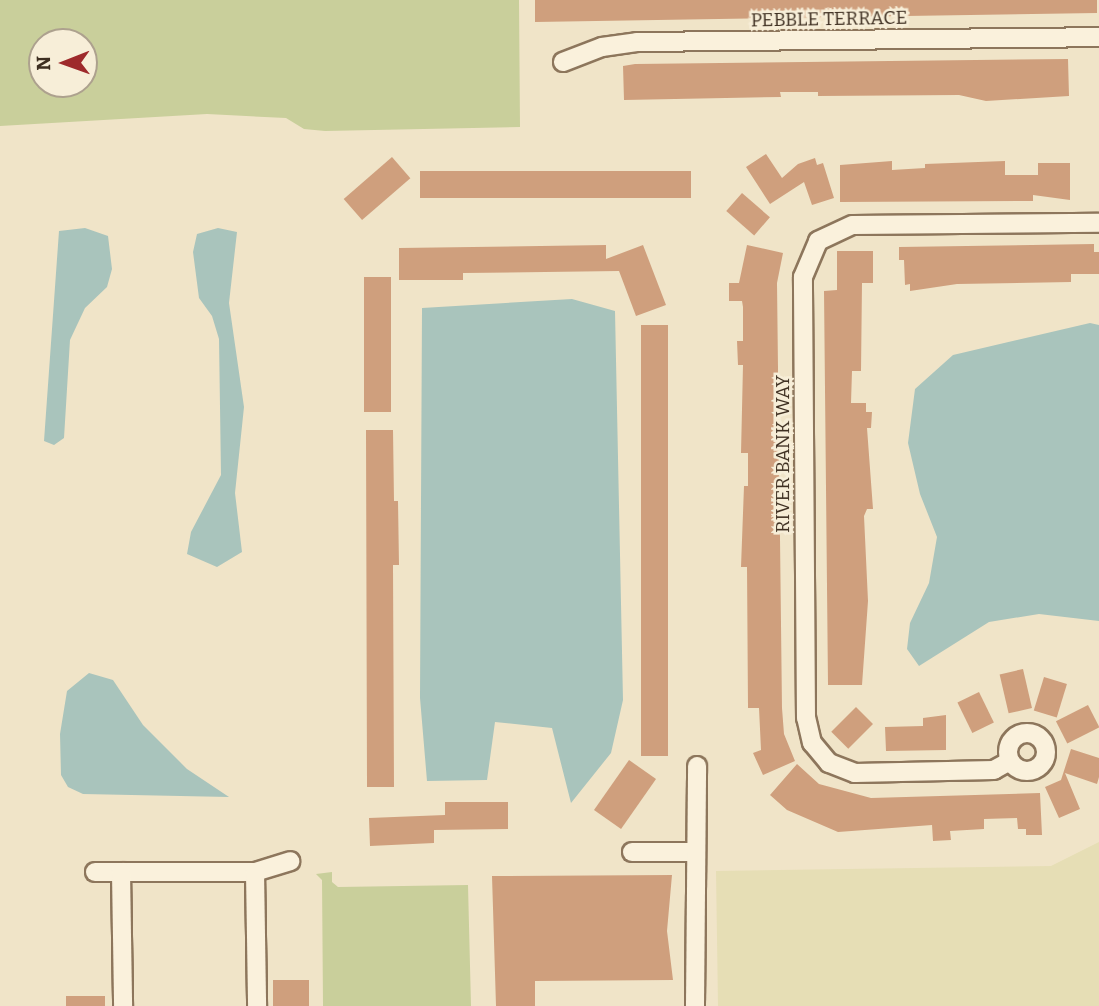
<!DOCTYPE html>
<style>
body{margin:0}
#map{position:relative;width:1099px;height:1006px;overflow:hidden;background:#f0e4c8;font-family:Bitter,serif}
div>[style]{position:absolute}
.farmland>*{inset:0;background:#e6deb5}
.green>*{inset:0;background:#c9cf9b}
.water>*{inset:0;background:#a9c4bc}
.building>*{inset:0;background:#cf9f7d;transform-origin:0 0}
.roads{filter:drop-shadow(2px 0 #8d765c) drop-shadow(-2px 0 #8d765c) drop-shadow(0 2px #8d765c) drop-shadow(0 -2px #8d765c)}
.minor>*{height:18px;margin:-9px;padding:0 9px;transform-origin:9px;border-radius:9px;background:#faf1dc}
.minor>.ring{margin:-9px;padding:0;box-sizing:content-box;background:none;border:18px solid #faf1dc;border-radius:50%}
span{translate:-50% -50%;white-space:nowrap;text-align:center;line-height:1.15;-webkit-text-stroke:5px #f7eed8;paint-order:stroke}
.street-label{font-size:19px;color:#3d2e20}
.north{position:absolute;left:28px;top:28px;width:70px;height:70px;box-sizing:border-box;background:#f7eed8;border:2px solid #ada18e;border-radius:50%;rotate:269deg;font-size:19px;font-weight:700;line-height:28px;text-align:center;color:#3d2e20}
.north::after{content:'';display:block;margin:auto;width:24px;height:32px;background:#9e2a2b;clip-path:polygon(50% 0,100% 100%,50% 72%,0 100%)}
</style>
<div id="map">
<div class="farmland">
<i style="clip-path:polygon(1099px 842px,1099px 1006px,718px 1006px,716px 871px,1051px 866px)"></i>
</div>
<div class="green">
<i style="clip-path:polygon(evenodd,0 0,519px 0,520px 127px,325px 131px,304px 129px,286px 118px,207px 114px,0 126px,0 0,84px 42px,84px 84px,42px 84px,42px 42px,84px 42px)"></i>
<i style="clip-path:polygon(332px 872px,332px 882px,338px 887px,468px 885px,471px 1006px,323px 1006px,322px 880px,316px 874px)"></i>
</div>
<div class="water">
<i style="clip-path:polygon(85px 228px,108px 236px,112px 269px,107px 287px,85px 308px,70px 340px,64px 438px,54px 445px,44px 441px,59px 231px)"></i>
<i style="clip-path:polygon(218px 228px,237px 232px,229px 303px,244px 407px,235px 493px,242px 552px,217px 567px,187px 554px,191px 532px,221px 475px,219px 339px,212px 316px,199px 298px,193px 252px,197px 234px)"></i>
<i style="clip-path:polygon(572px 299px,615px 311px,623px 700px,611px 753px,571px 803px,552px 728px,495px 722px,487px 780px,427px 781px,420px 698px,422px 308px)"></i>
<i style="clip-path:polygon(1090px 323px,1099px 325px,1099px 621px,1039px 614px,989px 622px,919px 666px,907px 649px,910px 623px,929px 583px,937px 537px,920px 494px,908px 443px,915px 389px,953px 355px)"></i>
<i style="clip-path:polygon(89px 673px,113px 680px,143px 725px,187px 769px,229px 797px,83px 794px,68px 787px,61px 775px,60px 734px,67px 691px)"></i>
</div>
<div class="building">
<i style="clip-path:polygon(535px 0,1097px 0,1097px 13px,535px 22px)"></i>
<i style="clip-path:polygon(1068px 59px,1069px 96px,986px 101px,959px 95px,818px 96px,818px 92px,780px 92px,781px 97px,624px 100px,623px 66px,635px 64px)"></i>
<i style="clip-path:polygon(766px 154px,782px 178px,798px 164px,815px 158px,817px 165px,823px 163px,834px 198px,812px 205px,804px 182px,770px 204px,746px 167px)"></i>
<i style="left:392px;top:157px;width:28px;height:64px;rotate:49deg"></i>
<i style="clip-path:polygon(892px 161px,892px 170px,925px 168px,925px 164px,1005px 161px,1005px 175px,1038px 175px,1038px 163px,1070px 163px,1070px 200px,1033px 195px,1033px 201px,840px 202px,840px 165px)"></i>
<i style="left:691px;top:171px;width:27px;height:271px;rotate:90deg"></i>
<i style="left:742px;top:193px;width:37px;height:24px;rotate:41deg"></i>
<i style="clip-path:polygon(1094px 244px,1094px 252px,1099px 252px,1099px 274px,1071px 274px,1071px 282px,957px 284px,910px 291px,910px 284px,905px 285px,904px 260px,899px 260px,899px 247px)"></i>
<i style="clip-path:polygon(606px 245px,606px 259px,643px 245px,666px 305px,636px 316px,619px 271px,463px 273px,463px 280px,399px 280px,399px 248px)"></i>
<i style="clip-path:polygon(747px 245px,783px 253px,777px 283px,782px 708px,784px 734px,795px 761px,763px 775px,753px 753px,761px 750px,759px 708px,748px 708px,747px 567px,741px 567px,744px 486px,748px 486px,748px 453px,741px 453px,743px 365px,738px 365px,737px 341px,743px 341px,743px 307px,742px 301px,729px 301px,729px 283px,739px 283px)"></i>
<i style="clip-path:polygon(837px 251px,873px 251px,873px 283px,862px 283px,861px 371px,852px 371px,851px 403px,866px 403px,866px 412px,872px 412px,871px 428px,867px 428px,873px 509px,867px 509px,864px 516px,868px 601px,862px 685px,828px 685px,824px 291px,837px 290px)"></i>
<i style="left:364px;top:277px;width:27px;height:135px"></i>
<i style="left:641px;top:325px;width:27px;height:431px"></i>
<i style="clip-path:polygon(366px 430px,393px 430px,394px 501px,398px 501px,399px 565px,393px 565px,394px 787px,367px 787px)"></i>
<i style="left:1023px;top:669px;width:40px;height:24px;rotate:77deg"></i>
<i style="left:1044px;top:677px;width:24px;height:35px;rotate:17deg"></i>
<i style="left:979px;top:692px;width:34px;height:24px;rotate:64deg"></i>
<i style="left:1088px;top:705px;width:25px;height:36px;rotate:63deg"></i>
<i style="left:856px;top:707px;width:24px;height:35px;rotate:45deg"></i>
<i style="clip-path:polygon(946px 715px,946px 750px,886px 751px,885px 727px,923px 726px,923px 718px)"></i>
<i style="clip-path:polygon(1071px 749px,1099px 758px,1099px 777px,1097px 784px,1065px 773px,1080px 809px,1059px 818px,1045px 787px,1061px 780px)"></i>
<i style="left:629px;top:760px;width:33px;height:61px;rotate:35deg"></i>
<i style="clip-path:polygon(797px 764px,819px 784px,871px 798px,1040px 793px,1042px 835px,1026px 835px,1026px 829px,1018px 829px,1017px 818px,984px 819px,984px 829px,950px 831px,951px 840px,933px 841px,932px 825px,838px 832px,787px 810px,770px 795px)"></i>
<i style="clip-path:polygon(445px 802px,508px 802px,508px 829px,434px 830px,434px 843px,370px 846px,369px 818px,445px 815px)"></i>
<i style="clip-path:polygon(672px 875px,667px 931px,673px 980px,535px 981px,535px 1006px,496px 1006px,492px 876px)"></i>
<i style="left:273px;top:980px;width:36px;height:26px"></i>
<i style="left:66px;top:996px;width:39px;height:10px"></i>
</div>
<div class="roads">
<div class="minor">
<i style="left:563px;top:62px;width:42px;rotate:-21deg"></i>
<i style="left:602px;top:47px;width:35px;rotate:-8deg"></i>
<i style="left:637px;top:42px;width:462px;rotate:-0.6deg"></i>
<i class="ring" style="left:1008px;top:733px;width:20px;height:20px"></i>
<i style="left:1010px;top:761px;width:18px;rotate:151deg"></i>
<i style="left:994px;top:770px;width:139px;rotate:178.8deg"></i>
<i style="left:855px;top:773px;width:28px;rotate:-159deg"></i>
<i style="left:829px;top:763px;width:26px;rotate:-130deg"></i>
<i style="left:812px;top:743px;width:26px;rotate:-103deg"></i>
<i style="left:806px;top:718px;width:441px;rotate:-90.4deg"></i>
<i style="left:803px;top:277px;width:39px;rotate:-67deg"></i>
<i style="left:818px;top:241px;width:38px;rotate:-25deg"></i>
<i style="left:853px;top:225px;width:246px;rotate:-0.5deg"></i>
<i style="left:632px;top:852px;width:63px"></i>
<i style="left:95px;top:872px;width:160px"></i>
<i style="left:255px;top:872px;width:37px;rotate:-17deg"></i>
<i style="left:121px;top:872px;width:134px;rotate:89.1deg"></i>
<i style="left:255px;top:872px;width:134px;rotate:89.1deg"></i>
<i style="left:695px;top:1006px;width:240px;rotate:-89.5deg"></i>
</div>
</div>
<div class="street-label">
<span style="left:829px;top:19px;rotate:-1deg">PEBBLE TERRACE</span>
<span style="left:783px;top:454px;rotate:-90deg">RIVER BANK WAY</span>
</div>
<div class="north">N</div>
</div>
